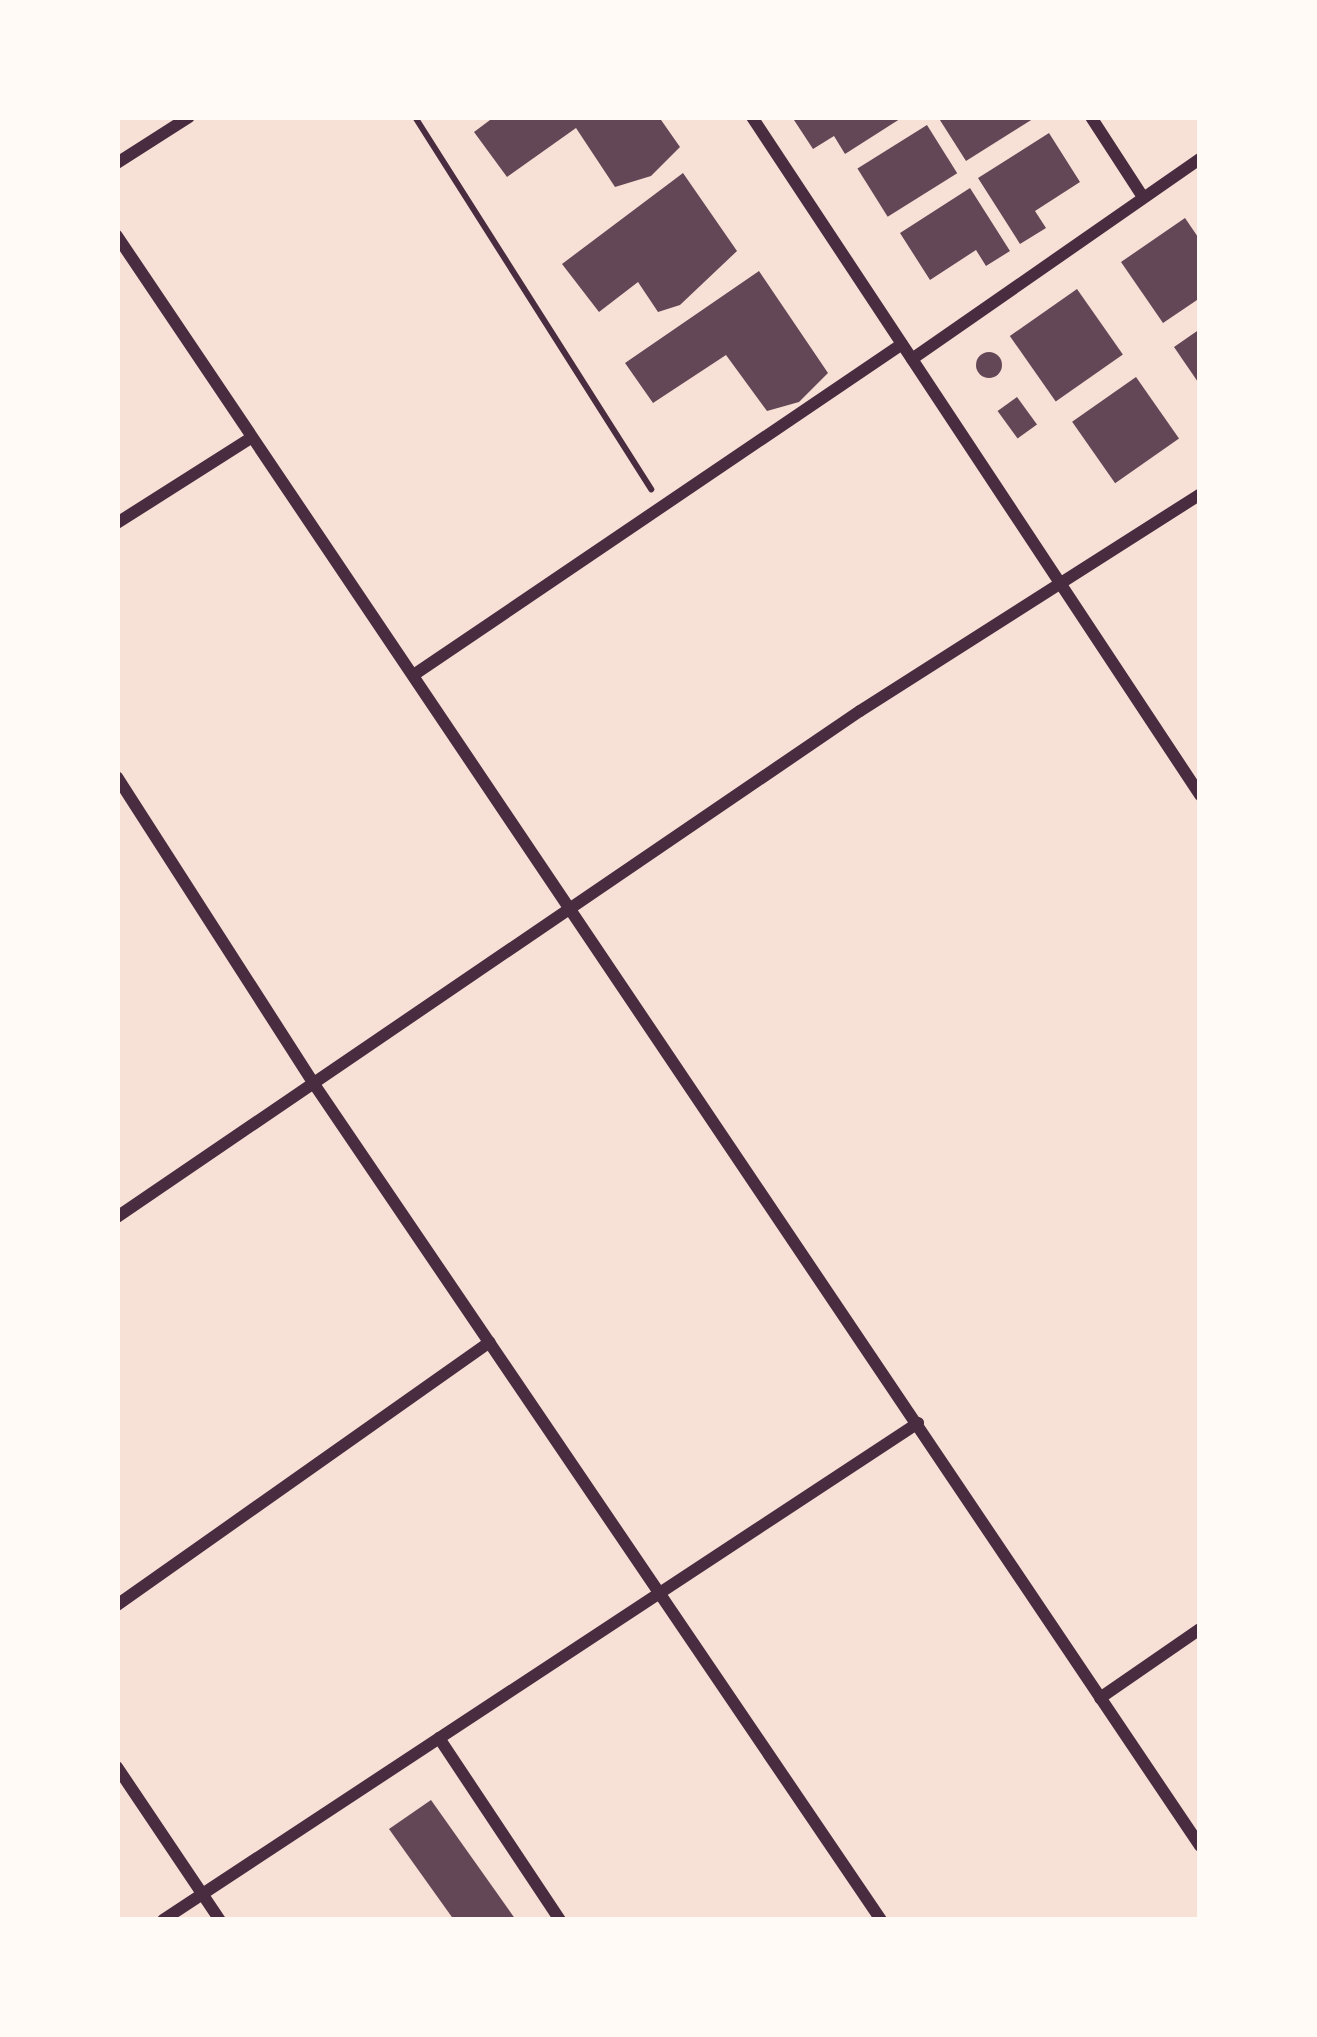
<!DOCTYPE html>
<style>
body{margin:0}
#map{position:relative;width:1317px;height:2037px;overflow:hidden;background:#f7e1d7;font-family:"Archivo Narrow",sans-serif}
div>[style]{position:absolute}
.building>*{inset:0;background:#644757;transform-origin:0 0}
.round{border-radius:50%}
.path>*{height:6px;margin:-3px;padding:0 3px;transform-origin:3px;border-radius:3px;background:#4a2c40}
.minor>*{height:12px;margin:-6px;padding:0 6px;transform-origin:6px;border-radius:6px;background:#4a2c40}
span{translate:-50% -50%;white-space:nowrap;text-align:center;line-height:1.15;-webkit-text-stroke:10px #fffaf5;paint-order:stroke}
.frame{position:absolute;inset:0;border:120px solid #fffaf5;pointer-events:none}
</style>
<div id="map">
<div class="building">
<i style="clip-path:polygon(494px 117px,659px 117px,680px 147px,651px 176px,615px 187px,576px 128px,507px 177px,474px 132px)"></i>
<i style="clip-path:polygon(903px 117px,845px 154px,834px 136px,813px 149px,794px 120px)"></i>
<i style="clip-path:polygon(938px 117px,1036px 117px,966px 161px)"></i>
<i style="left:927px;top:125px;width:57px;height:82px;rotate:58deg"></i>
<i style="clip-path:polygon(1049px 133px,1080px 182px,1035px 211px,1046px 228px,1020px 244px,978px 178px)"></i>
<i style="clip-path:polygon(683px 173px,737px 251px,680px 305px,658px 312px,638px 282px,599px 312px,562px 264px)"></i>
<i style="clip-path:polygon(970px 188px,1010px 251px,986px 266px,976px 250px,930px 280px,900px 233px)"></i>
<i style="clip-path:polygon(1185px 218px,1200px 240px,1200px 298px,1163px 323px,1121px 262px)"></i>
<i style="clip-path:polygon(759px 271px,828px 373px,799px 402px,767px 411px,726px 355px,653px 403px,625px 363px)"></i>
<i style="left:1077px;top:289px;width:80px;height:82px;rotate:55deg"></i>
<i style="clip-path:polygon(1200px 329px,1200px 385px,1174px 347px)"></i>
<i class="round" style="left:976px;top:352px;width:26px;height:26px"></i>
<i style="left:1136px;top:377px;width:75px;height:78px;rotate:55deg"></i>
<i style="left:1017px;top:397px;width:34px;height:24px;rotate:54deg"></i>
<i style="clip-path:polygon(431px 1800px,516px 1920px,454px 1920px,389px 1829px)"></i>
</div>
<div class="path">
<i style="left:415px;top:117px;width:441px;rotate:57.6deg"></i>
</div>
<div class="minor">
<i style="left:752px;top:117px;width:813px;rotate:56.54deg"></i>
<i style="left:1091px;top:117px;width:95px;rotate:57deg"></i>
<i style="left:117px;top:163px;width:85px;rotate:-32.6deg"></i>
<i style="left:117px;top:236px;width:1940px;rotate:56.07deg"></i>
<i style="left:912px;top:359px;width:351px;rotate:-34.8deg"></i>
<i style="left:117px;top:523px;width:159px;rotate:-32.4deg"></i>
<i style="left:415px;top:674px;width:588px;rotate:-34.12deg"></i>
<i style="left:117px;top:777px;width:365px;rotate:57.3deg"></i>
<i style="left:314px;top:1084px;width:1010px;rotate:55.85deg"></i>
<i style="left:117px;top:1217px;width:899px;rotate:-34.26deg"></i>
<i style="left:860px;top:711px;width:403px;rotate:-32.5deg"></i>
<i style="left:117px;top:1605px;width:456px;rotate:-35.2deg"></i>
<i style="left:1100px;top:1698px;width:121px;rotate:-34.6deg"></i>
<i style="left:439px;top:1738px;width:219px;rotate:56.4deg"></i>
<i style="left:117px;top:1767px;width:184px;rotate:56.1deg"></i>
<i style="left:163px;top:1920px;width:904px;rotate:-33.36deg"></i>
</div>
<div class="frame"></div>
</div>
